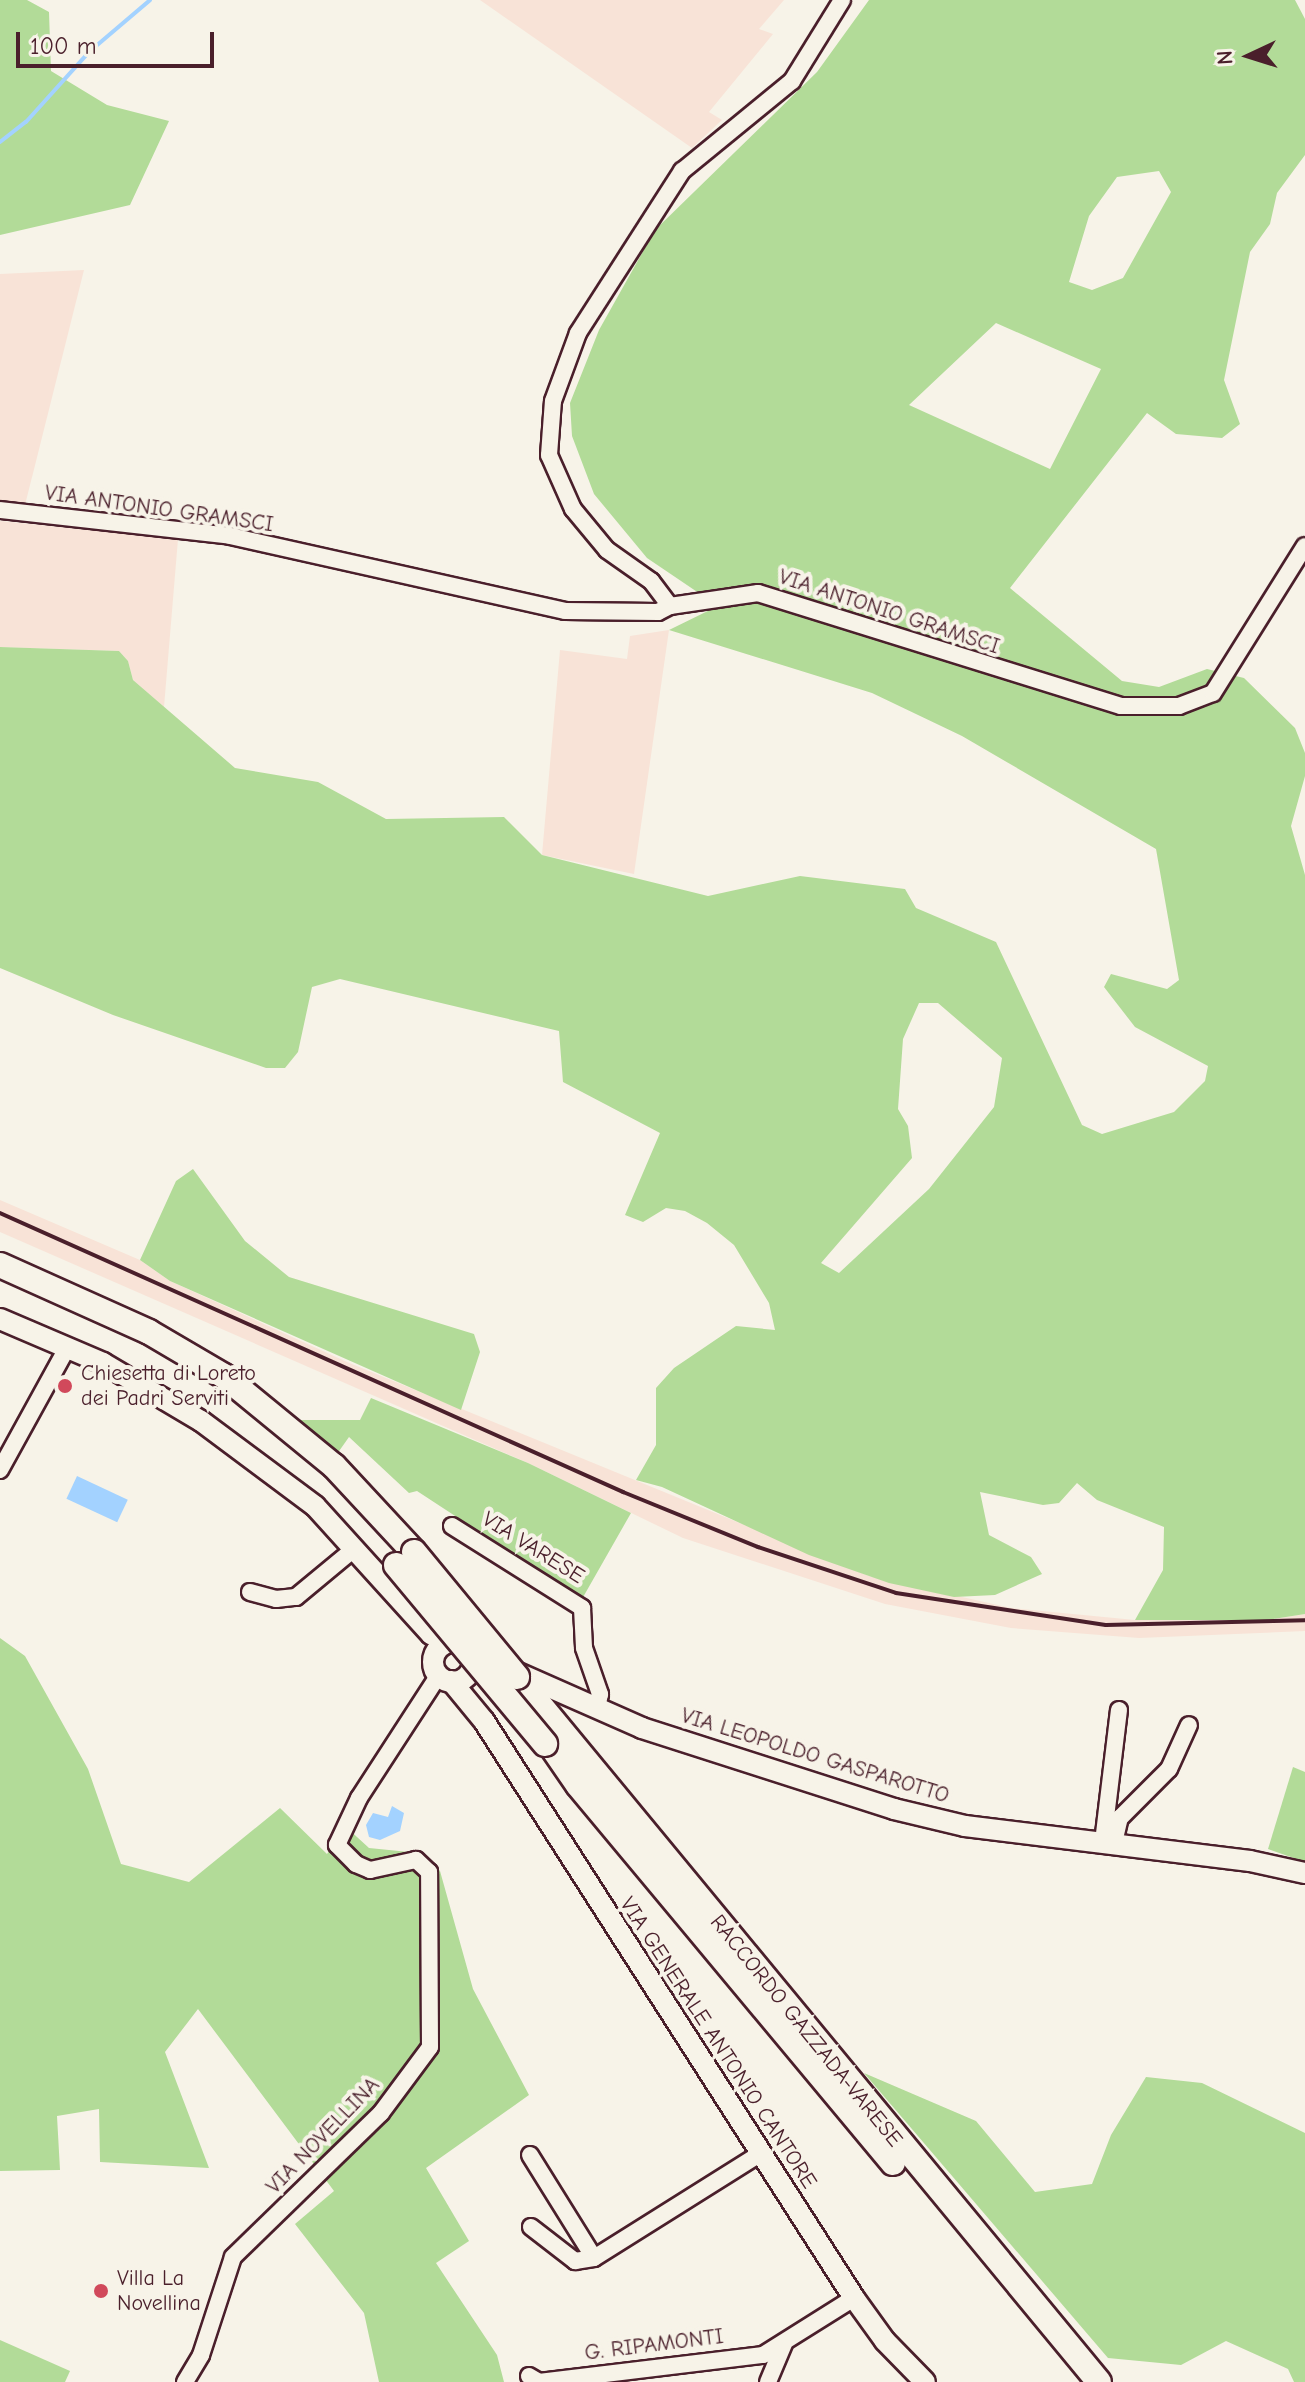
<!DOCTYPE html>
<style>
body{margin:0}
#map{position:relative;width:1305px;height:2382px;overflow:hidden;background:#f7f3e8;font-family:"Comic Neue",sans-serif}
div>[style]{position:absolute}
.built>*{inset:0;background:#f8e3d7}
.green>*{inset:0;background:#b2db98}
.water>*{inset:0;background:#a3d2ff;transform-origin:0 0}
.stream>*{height:4px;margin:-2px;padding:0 2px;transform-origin:2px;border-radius:2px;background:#a3d2ff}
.roads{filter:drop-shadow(2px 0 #4a1f2b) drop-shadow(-2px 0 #4a1f2b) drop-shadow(0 2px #4a1f2b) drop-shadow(0 -2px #4a1f2b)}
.minor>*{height:16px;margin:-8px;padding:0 8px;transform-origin:8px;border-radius:8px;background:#f7f3e8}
.major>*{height:20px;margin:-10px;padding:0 10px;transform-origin:10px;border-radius:10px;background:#f7f3e8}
.major>.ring{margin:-10px;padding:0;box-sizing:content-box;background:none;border:20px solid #f7f3e8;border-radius:50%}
.highway>*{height:24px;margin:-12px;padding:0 12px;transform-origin:12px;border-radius:12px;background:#f7f3e8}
.rail>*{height:4px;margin:-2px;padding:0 2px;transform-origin:2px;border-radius:2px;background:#4a1f2b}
.bridges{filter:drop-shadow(2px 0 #4a1f2b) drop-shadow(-2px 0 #4a1f2b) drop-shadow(0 2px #4a1f2b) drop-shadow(0 -2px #4a1f2b)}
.highway-bridge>*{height:24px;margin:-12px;padding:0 12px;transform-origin:12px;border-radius:12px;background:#f7f3e8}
.dots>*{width:22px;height:22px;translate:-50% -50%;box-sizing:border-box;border:4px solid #f7f3e8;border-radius:50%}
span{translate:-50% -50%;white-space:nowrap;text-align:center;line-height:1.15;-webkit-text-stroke:8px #f7f3e8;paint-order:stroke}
.street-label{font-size:22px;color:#4a1f2b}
.poi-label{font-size:22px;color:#4a1f2b}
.left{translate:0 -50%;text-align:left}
.north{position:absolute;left:1209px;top:16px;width:80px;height:80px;-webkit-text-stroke:6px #f7f3e8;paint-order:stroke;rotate:266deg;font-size:22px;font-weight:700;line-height:32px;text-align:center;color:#4a1f2b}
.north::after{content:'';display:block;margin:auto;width:28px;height:36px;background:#4a1f2b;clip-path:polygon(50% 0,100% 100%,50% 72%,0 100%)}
.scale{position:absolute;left:16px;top:32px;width:198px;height:36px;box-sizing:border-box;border:4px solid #4a1f2b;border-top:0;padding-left:10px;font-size:24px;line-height:28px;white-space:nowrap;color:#4a1f2b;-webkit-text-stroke:6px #f7f3e8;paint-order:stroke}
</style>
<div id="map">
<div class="built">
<i style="clip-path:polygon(480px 0,784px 0,759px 29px,773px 34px,709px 112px,722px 120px,692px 148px)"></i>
<i style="clip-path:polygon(84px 270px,25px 505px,0 502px,0 274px)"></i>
<i style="clip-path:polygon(0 521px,178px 539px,164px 707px,133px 680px,128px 661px,119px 651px,0 647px)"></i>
<i style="clip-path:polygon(669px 630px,634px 874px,542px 855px,560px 650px,627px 659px,630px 636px)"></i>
<i style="clip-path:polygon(0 1200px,140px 1260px,170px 1281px,347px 1362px,869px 1576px,1011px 1608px,1135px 1620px,1266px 1620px,1305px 1614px,1305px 1631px,1139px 1638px,1011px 1628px,885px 1604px,683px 1538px,528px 1463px,0 1232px)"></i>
</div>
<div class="green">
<i style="clip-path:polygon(0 0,27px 0,49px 12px,51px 71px,107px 105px,169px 121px,130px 205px,0 235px)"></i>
<i style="clip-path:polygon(evenodd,869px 0,1295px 0,1305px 19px,1305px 155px,1277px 193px,1270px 224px,1250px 252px,1224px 380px,1240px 424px,1222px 438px,1176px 434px,1147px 413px,1010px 588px,1122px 681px,1159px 687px,1207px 669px,1244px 678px,1295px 728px,1305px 753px,1305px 776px,1291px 826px,1305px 875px,1305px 1614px,1266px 1620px,1135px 1620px,1163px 1570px,1164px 1527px,1097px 1500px,1077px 1483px,1059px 1503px,1043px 1505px,980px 1492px,989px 1535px,1031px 1557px,1042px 1574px,995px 1595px,954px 1597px,889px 1583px,809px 1555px,662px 1487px,636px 1480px,656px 1445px,656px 1388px,674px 1368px,736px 1326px,775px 1330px,769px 1303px,734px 1245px,707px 1223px,685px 1211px,666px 1208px,643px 1222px,625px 1215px,660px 1133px,563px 1082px,559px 1031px,340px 979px,312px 987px,298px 1052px,285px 1068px,266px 1068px,113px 1015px,0 968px,0 647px,119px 651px,128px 661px,133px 680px,235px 768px,318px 782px,386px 819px,504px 817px,542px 855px,708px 896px,800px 876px,905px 889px,916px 908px,996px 942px,1082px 1125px,1102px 1134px,1174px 1112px,1205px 1081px,1208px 1066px,1135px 1027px,1104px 987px,1111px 974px,1167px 989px,1179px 980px,1156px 849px,962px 736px,872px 693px,669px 630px,718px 606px,647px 558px,594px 494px,572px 436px,570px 403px,599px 330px,655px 230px,817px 72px,869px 0,1159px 171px,1171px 192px,1123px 278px,1092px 290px,1069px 282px,1089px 216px,1117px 177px,1159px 171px,869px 0,996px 323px,1101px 369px,1050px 469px,909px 405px,996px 323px,869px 0,919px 1003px,938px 1003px,1002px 1058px,994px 1107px,929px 1189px,839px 1273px,821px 1263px,912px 1158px,908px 1126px,898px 1109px,903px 1039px,919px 1003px)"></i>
<i style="clip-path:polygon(193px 1169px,245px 1241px,289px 1277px,474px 1334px,480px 1352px,461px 1410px,170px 1281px,140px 1260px,176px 1181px)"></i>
<i style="clip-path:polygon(371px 1398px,528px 1463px,631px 1513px,582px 1599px,417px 1491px,409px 1493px,349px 1437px,337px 1454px,299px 1420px,360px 1420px)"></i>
<i style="clip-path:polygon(0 1638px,25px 1656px,88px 1769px,121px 1864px,189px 1882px,280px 1808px,327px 1854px,345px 1826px,369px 1848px,419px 1853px,440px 1871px,473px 1989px,529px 2095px,426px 2168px,469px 2241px,436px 2263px,497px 2355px,504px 2382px,379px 2382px,364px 2313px,295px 2224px,334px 2191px,198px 2009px,165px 2052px,209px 2168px,100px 2162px,99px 2109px,57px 2116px,60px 2170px,0 2171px)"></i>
<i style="clip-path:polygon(1293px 1767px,1305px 1772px,1305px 1862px,1268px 1849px)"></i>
<i style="clip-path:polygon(864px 2073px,976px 2121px,1035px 2192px,1092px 2184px,1111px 2135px,1146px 2077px,1202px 2083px,1305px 2133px,1305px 2382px,1294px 2382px,1288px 2369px,1226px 2341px,1181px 2365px,1108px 2358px)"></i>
<i style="clip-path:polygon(0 2340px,70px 2371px,65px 2382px,0 2382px)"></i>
</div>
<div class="water">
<i style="left:77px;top:1476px;width:56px;height:25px;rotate:25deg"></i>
<i style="clip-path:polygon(392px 1806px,404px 1813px,400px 1831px,380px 1840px,369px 1837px,366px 1825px,373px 1813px,388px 1817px)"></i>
</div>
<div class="stream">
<i style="left:0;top:142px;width:33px;rotate:-38deg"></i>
<i style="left:26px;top:122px;width:94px;rotate:-48deg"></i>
<i style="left:89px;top:52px;width:80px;rotate:-40.4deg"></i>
</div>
<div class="roads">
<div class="minor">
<i style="left:0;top:510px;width:231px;rotate:6.4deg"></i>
<i style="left:230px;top:536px;width:343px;rotate:12.6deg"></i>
<i style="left:565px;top:611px;width:93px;rotate:0.6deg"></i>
<i style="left:658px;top:612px;width:13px;rotate:-27deg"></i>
<i style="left:670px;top:606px;width:89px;rotate:-8.4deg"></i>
<i style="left:758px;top:593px;width:380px;rotate:17.3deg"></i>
<i style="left:1121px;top:706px;width:58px"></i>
<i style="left:1179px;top:706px;width:36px;rotate:-21deg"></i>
<i style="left:1213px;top:693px;width:173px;rotate:-58deg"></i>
<i style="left:670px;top:606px;width:31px;rotate:-127deg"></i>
<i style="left:651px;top:581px;width:54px;rotate:-144.8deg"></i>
<i style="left:607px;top:550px;width:53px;rotate:-129.7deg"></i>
<i style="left:573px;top:509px;width:59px;rotate:-114deg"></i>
<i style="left:549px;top:455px;width:54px;rotate:-85.8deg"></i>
<i style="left:553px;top:401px;width:72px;rotate:-69.8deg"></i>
<i style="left:578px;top:333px;width:193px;rotate:-57.3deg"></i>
<i style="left:682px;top:171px;width:142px;rotate:-39.3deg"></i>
<i style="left:792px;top:81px;width:95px;rotate:-58.3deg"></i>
<i style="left:0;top:1470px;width:139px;rotate:-61.2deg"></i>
<i style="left:452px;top:1526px;width:154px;rotate:32.2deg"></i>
<i style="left:582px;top:1608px;width:40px;rotate:87.1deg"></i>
<i style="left:584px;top:1648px;width:49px;rotate:70.8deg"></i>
<i style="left:600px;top:1694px;width:14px;rotate:102deg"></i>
<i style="left:250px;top:1592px;width:27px;rotate:15deg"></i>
<i style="left:276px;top:1599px;width:20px;rotate:-6deg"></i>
<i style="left:296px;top:1597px;width:75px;rotate:-39.6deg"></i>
<i style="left:1103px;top:1842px;width:133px;rotate:-83.1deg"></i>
<i style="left:1114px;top:1843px;width:26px;rotate:-77deg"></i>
<i style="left:1120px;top:1818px;width:69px;rotate:-45deg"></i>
<i style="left:1169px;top:1769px;width:48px;rotate:-65.6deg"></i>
<i style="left:530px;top:2155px;width:121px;rotate:58.1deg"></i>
<i style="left:594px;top:2258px;width:196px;rotate:-32.1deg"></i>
<i style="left:531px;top:2227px;width:56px;rotate:37.7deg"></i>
<i style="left:575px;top:2261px;width:19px;rotate:-9deg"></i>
<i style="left:529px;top:2376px;width:12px;rotate:31deg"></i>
<i style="left:539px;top:2382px;width:226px;rotate:-6.9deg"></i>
<i style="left:763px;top:2355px;width:107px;rotate:-32.1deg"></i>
<i style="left:185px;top:2382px;width:31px;rotate:-59deg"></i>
<i style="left:201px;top:2355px;width:103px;rotate:-71.9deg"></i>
<i style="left:233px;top:2257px;width:206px;rotate:-44.2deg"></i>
<i style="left:381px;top:2113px;width:82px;rotate:-53.4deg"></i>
<i style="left:430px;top:2047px;width:175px;rotate:-90.3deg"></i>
<i style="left:429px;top:1872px;width:18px;rotate:-137deg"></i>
<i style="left:416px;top:1860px;width:47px;rotate:167.7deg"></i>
<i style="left:370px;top:1870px;width:15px;rotate:-157deg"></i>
<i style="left:356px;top:1864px;width:27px;rotate:-135deg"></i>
<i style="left:337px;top:1845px;width:52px;rotate:-64.9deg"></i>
<i style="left:359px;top:1798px;width:147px;rotate:-57deg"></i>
<i style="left:768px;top:2382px;width:41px;rotate:-67.2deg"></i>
</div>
<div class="major">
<i style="left:0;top:1319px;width:112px;rotate:23.1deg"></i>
<i style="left:103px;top:1363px;width:114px;rotate:30.6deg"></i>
<i style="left:201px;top:1421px;width:142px;rotate:36.7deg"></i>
<i style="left:315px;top:1506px;width:173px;rotate:47.8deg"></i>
<i style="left:431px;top:1634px;width:20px;rotate:24deg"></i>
<i class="ring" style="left:433px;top:1642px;width:20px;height:20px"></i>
<i style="left:513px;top:1671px;width:141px;rotate:23.8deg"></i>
<i style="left:642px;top:1728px;width:265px;rotate:17.8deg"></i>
<i style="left:894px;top:1809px;width:73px;rotate:13.5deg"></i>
<i style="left:965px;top:1826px;width:287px;rotate:7deg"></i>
<i style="left:1250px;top:1861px;width:56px;rotate:12.3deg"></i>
<i style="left:451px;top:1681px;width:52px;rotate:50.5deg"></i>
<i style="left:484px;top:1721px;width:685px;rotate:57.33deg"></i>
<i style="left:854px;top:2298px;width:53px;rotate:54.2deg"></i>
<i style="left:885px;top:2341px;width:57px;rotate:45.7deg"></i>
</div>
<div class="highway">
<i style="left:0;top:1265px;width:163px;rotate:24.2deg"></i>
<i style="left:149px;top:1332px;width:87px;rotate:30.4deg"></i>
<i style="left:224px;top:1376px;width:142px;rotate:39.3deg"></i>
<i style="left:334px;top:1466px;width:117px;rotate:47.1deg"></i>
<i style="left:517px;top:1677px;width:914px;rotate:50.46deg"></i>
<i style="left:538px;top:1727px;width:70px;rotate:55.4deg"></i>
<i style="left:578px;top:1785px;width:492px;rotate:50.2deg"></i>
</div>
</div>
<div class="rail">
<i style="left:0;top:1213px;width:683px;rotate:24.12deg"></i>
<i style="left:623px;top:1492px;width:146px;rotate:22.2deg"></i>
<i style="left:758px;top:1547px;width:145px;rotate:18.4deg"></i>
<i style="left:896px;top:1593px;width:212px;rotate:8.7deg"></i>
<i style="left:1106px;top:1625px;width:199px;rotate:-1.4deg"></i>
</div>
<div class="bridges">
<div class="highway-bridge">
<i style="left:414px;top:1552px;width:162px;rotate:50.5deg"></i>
<i style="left:396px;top:1565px;width:233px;rotate:50.2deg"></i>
</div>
</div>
<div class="dots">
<i style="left:65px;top:1386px;background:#d1495b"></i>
<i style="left:101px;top:2291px;background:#d1495b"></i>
</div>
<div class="street-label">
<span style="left:159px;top:509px;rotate:8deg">VIA ANTONIO GRAMSCI</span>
<span style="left:889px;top:612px;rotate:18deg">VIA ANTONIO GRAMSCI</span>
<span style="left:533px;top:1548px;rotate:32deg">VIA VARESE</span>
<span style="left:815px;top:1756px;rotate:17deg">VIA LEOPOLDO GASPAROTTO</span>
<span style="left:806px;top:2031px;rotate:51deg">RACCORDO GAZZADA-VARESE</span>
<span style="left:718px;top:2043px;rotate:57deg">VIA GENERALE ANTONIO CANTORE</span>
<span style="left:323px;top:2136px;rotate:-46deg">VIA NOVELLINA</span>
<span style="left:654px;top:2345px;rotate:-7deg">G. RIPAMONTI</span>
</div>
<div class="poi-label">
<span class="left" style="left:81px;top:1386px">Chiesetta di Loreto<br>dei Padri Serviti</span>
<span class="left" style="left:117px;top:2291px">Villa La<br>Novellina</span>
</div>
<div class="north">N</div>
<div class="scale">100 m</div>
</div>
